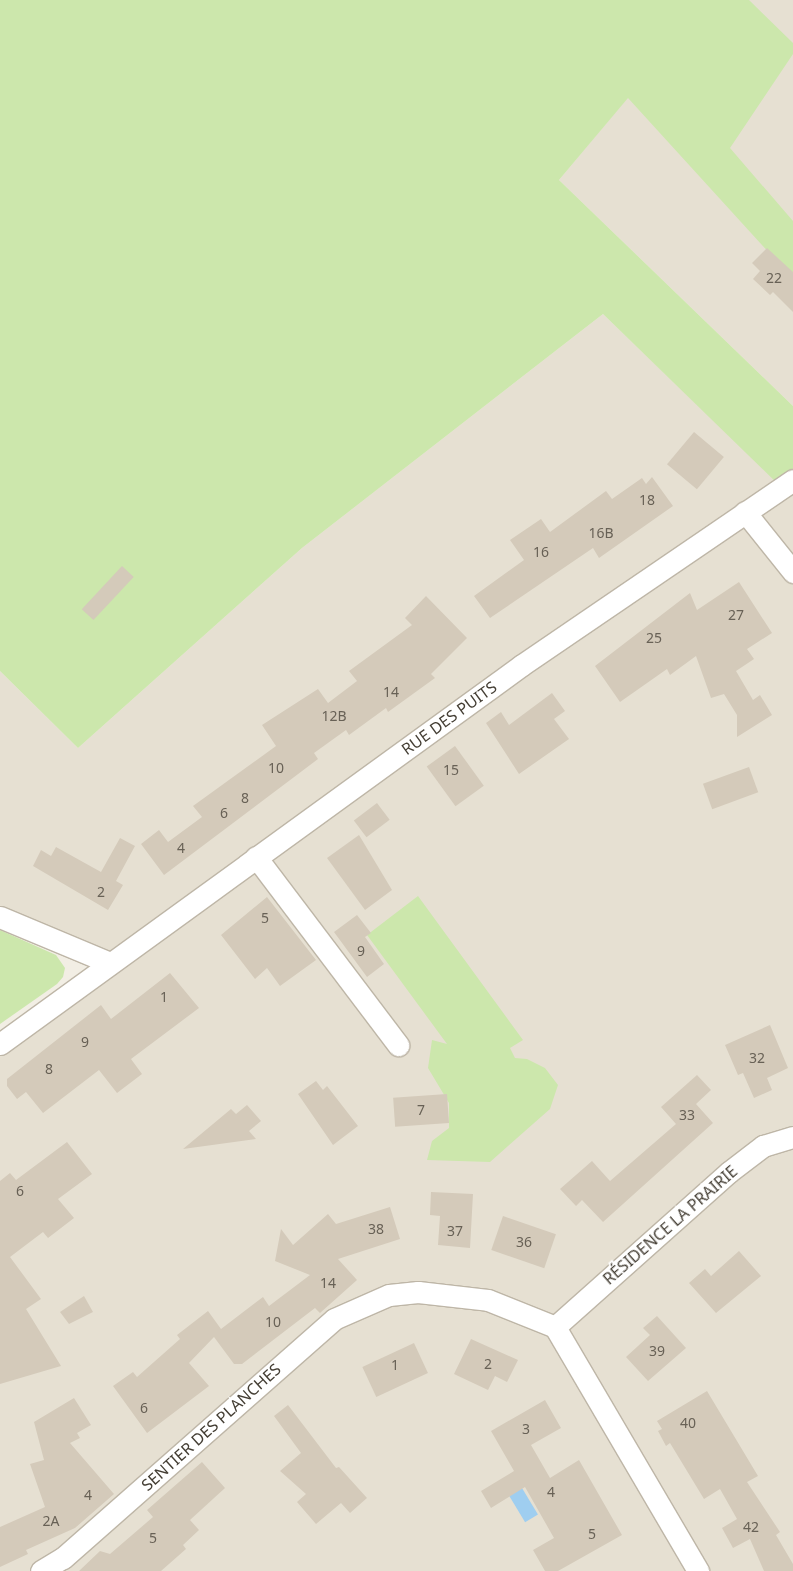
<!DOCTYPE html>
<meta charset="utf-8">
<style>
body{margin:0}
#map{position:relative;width:793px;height:1571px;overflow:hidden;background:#f2eee4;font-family:"Noto Sans",sans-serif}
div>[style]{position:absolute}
.residential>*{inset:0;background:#e6e0d2}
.green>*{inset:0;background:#cce7ac}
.water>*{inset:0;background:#9fcef0;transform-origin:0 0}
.building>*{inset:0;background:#d4caba;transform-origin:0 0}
.roads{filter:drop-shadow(1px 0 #beb6a7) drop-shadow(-1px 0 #beb6a7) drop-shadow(0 1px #beb6a7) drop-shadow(0 -1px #beb6a7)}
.street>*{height:21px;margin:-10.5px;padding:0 10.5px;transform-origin:10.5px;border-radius:10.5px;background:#fff}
span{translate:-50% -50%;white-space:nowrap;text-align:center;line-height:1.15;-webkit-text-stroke:4px #fff;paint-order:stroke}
.number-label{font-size:14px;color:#686156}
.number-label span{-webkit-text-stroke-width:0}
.street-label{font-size:16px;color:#443e34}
</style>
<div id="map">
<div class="residential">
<i style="clip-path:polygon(709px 0,793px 0,793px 406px,559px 180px)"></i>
<i style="clip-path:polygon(603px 314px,782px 487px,793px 480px,793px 1571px,0 1571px,0 1044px,109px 963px,0 917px,0 671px,78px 748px,302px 548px)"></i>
</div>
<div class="green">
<i style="clip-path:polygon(0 0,749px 0,793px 43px,793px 54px,730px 148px,793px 221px,793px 279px,628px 98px,559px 180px,793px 406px,793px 480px,782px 488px,603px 314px,302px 548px,78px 748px,0 671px)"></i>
<i style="clip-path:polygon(418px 896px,523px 1040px,510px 1048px,515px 1058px,527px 1059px,545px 1068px,558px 1085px,550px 1109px,490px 1162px,427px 1160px,432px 1141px,449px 1128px,449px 1103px,428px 1068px,432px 1040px,447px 1044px,367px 935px)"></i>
<i style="clip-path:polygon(0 930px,56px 955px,65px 968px,63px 977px,57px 984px,0 1024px)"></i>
</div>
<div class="water">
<i style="left:522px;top:1488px;width:31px;height:15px;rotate:59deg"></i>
</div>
<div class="building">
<i style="clip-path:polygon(767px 248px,793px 272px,793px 312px,773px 292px,770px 295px,753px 279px,760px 271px,752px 263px)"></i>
<i style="left:694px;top:432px;width:39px;height:42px;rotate:40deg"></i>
<i style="clip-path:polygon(652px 477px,673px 506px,599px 558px,593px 548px,490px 618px,474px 596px,524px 560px,510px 540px,541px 519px,550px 532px,606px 491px,612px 499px,642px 478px,646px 484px)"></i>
<i style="left:122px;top:566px;width:16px;height:59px;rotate:43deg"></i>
<i style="clip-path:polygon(739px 582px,772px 633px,747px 649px,754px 659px,736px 671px,753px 700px,760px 695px,772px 715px,737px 737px,737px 715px,724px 694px,711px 698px,696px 656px,670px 675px,667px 669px,620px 702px,595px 666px,690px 593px,697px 610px)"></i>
<i style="clip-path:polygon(426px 596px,467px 638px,431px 674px,435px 678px,388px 712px,386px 708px,349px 735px,346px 730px,314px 753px,318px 759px,164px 875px,141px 844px,159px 830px,168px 842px,202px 817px,193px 806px,276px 746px,262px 725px,318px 689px,328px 703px,357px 681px,349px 671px,412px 625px,405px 618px)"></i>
<i style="clip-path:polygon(552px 693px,565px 711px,554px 719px,569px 739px,519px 774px,486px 723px,501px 712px,509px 725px)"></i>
<i style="left:455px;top:746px;width:49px;height:35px;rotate:54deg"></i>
<i style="left:749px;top:767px;width:27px;height:49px;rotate:70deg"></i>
<i style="left:377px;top:803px;width:21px;height:29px;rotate:53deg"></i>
<i style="clip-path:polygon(359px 835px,392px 890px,365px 910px,327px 858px)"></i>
<i style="clip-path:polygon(120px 838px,135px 846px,116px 881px,123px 885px,108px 910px,33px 866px,41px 850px,51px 856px,56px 847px,101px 872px)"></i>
<i style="clip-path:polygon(267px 897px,316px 960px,280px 986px,267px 968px,255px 979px,221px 935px)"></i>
<i style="clip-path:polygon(357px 915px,371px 933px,365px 937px,384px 964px,367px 977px,334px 932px)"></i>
<i style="clip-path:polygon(170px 973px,199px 1008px,131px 1059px,142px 1074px,117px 1093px,99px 1070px,43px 1113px,26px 1092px,17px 1099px,7px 1086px,7px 1079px,101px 1005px,111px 1019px)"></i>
<i style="clip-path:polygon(770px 1025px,788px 1068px,767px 1078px,772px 1090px,754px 1098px,743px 1073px,738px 1075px,725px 1045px)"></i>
<i style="clip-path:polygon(697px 1075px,711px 1090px,696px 1104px,713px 1123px,603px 1222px,582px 1200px,576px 1206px,560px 1189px,592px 1161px,610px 1181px,676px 1124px,661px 1107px)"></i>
<i style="clip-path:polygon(316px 1081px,323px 1090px,327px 1086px,358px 1126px,333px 1145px,298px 1094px)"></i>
<i style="left:447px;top:1094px;width:29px;height:54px;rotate:86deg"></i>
<i style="clip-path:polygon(247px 1105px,261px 1121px,249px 1131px,256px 1139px,183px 1149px,231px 1109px,236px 1114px)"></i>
<i style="clip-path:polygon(67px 1142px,92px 1174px,58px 1199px,74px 1218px,48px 1238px,43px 1232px,10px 1257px,41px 1299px,26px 1309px,61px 1366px,0 1384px,0 1181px,10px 1173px,16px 1180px)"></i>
<i style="clip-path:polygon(431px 1192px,473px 1194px,470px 1248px,438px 1245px,440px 1216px,430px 1215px)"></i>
<i style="clip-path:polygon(390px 1207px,400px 1239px,338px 1259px,357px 1280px,320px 1313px,315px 1308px,242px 1364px,234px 1364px,214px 1337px,189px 1363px,209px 1386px,147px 1433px,113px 1386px,133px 1372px,137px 1377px,180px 1339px,177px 1335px,208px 1311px,221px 1329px,263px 1297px,269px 1306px,310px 1275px,275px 1261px,281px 1229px,293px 1245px,328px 1214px,336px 1224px)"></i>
<i style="left:503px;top:1216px;width:56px;height:36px;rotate:19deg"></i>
<i style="clip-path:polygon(739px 1251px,761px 1276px,716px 1313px,689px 1283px,705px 1269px,711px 1276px)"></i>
<i style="clip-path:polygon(84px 1296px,93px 1312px,69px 1324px,60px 1312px)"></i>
<i style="clip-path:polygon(657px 1316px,686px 1348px,648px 1381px,626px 1357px,650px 1335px,643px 1328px)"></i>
<i style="clip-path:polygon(471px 1339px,518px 1360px,507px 1382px,495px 1376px,488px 1390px,454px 1374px)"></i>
<i style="left:414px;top:1343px;width:33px;height:57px;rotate:65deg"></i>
<i style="clip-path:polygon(707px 1391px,758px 1476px,747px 1482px,780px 1532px,776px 1535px,793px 1564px,793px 1571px,764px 1571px,750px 1539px,733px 1548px,722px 1528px,737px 1519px,720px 1489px,704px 1499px,670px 1443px,666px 1446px,658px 1431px,662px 1429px,657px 1421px)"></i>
<i style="clip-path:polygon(74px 1398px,91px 1425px,77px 1433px,80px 1438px,70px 1443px,114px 1494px,75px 1528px,26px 1550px,28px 1554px,0 1567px,0 1527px,45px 1507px,30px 1464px,44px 1460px,34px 1422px)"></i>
<i style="clip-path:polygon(545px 1400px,561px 1428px,531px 1445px,550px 1478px,579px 1460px,622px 1535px,558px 1571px,545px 1571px,533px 1550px,554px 1538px,525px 1487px,491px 1508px,481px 1491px,514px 1471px,491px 1431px)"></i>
<i style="clip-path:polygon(288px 1405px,336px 1468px,339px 1467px,367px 1498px,350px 1513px,341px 1503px,316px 1524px,297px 1502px,306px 1494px,280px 1471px,301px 1453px,274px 1416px)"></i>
<i style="clip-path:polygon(202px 1462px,225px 1488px,190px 1520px,199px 1530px,183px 1545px,186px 1549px,161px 1571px,79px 1571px,100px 1551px,110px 1554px,153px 1517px,147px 1510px)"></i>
</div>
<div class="roads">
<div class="street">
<i style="left:745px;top:512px;width:77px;rotate:51.3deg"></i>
<i style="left:256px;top:857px;width:236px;rotate:52.9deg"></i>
<i style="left:0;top:917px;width:119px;rotate:22.7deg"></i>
<i style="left:0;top:1044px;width:645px;rotate:-35.98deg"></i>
<i style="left:522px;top:665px;width:328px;rotate:-34.3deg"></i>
<i style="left:555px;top:1327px;width:233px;rotate:-41.7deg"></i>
<i style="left:729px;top:1172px;width:43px;rotate:-37.4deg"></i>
<i style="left:763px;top:1146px;width:31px;rotate:-17deg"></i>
<i style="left:41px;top:1571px;width:26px;rotate:-31deg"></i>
<i style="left:63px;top:1558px;width:361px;rotate:-41.4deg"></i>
<i style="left:334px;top:1319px;width:60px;rotate:-23.6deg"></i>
<i style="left:389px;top:1295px;width:29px;rotate:-6deg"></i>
<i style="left:418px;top:1292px;width:70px;rotate:6.5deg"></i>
<i style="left:488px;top:1300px;width:72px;rotate:21.9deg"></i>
<i style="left:555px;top:1327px;width:283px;rotate:59.6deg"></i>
</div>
</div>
<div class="number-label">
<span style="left:774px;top:278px">22</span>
<span style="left:647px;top:500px">18</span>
<span style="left:601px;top:533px">16B</span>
<span style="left:541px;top:552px">16</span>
<span style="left:736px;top:615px">27</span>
<span style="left:654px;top:638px">25</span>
<span style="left:391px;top:692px">14</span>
<span style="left:334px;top:716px">12B</span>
<span style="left:276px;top:768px">10</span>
<span style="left:451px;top:770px">15</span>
<span style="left:245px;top:798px">8</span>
<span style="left:224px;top:813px">6</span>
<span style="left:181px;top:848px">4</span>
<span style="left:101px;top:892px">2</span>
<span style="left:265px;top:918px">5</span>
<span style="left:361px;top:951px">9</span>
<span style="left:164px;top:997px">1</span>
<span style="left:85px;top:1042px">9</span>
<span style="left:757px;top:1058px">32</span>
<span style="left:49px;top:1069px">8</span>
<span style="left:421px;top:1110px">7</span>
<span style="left:687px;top:1115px">33</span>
<span style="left:20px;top:1191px">6</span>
<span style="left:376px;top:1229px">38</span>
<span style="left:455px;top:1231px">37</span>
<span style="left:524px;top:1242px">36</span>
<span style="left:328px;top:1283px">14</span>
<span style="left:273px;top:1322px">10</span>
<span style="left:657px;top:1351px">39</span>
<span style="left:488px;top:1364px">2</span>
<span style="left:395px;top:1365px">1</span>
<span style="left:144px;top:1408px">6</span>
<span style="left:688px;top:1423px">40</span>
<span style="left:526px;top:1429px">3</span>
<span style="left:551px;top:1492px">4</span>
<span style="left:88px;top:1495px">4</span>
<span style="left:51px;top:1521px">2A</span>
<span style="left:751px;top:1527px">42</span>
<span style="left:592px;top:1534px">5</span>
<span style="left:153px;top:1538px">5</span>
</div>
<div class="street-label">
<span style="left:449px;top:718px;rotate:-36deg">RUE DES PUITS</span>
<span style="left:670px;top:1225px;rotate:-41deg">RÉSIDENCE LA PRAIRIE</span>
<span style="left:211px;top:1427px;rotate:-42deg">SENTIER DES PLANCHES</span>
</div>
</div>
